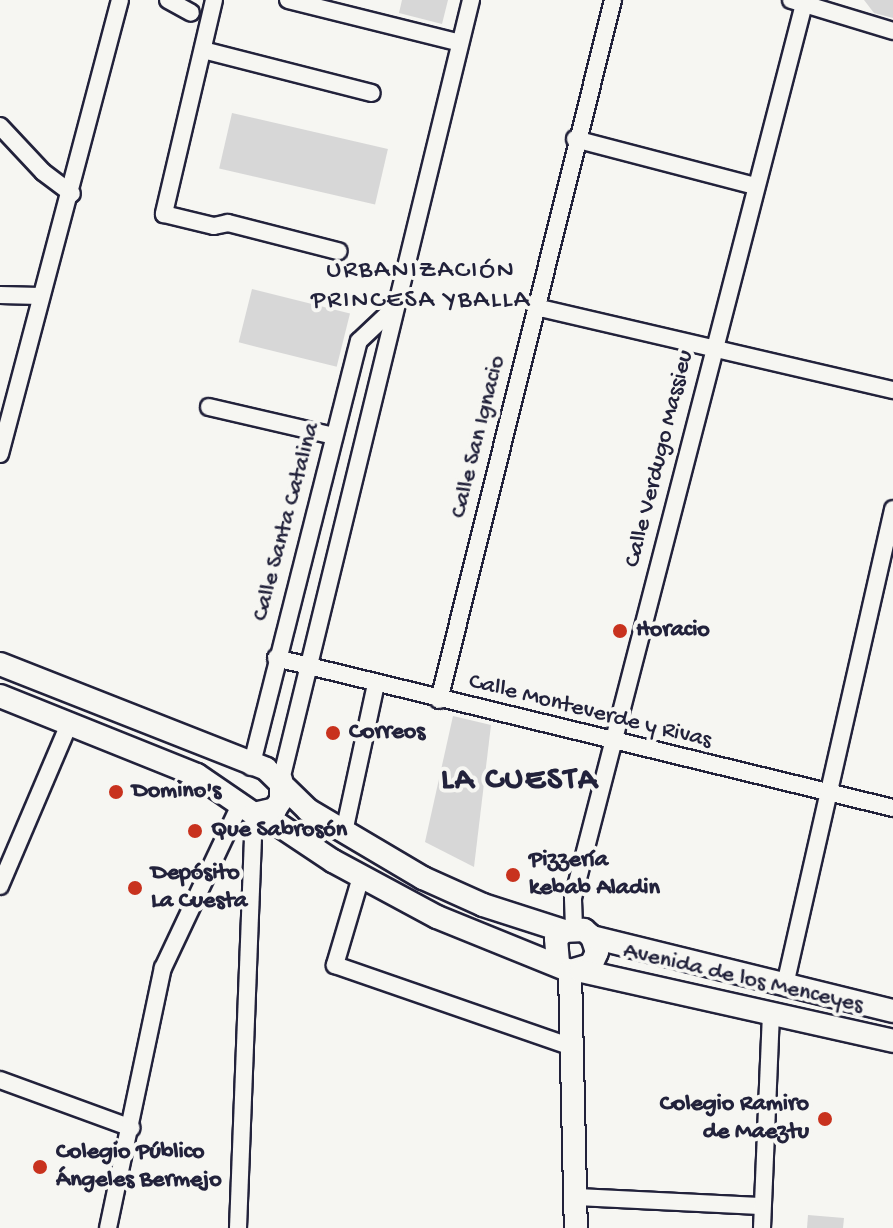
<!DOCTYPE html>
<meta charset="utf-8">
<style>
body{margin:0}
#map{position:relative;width:893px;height:1228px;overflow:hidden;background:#f6f6f2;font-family:"Gochi Hand",sans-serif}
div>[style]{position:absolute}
.green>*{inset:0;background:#d7d7d7;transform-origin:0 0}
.roads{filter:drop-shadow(2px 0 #22223b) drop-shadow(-2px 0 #22223b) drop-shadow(0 2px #22223b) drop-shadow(0 -2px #22223b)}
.street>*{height:16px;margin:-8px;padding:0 8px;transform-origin:8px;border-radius:8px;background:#f6f6f2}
.secondary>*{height:22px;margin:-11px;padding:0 11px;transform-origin:11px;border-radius:11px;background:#f6f6f2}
.dots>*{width:22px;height:22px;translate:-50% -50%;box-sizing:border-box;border:4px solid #f6f6f2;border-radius:50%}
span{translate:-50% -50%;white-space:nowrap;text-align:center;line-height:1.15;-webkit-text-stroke:8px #f6f6f2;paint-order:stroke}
.street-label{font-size:24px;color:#22223b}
.poi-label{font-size:24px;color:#22223b;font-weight:700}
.left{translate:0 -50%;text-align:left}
.right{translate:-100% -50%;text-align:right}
.neighbourhood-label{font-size:26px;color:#22223b;letter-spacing:2px}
.district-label{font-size:32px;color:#22223b;font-weight:700;letter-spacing:2px}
</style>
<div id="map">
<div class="green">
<i style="clip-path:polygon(402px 0,448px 0,442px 24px,399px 13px)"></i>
<i style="clip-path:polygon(864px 0,893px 0,893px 18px,874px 13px)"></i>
<i style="left:232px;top:113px;width:160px;height:57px;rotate:13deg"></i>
<i style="left:252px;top:289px;width:101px;height:55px;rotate:14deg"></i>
<i style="clip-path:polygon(453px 716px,491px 725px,474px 867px,425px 842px)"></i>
<i style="clip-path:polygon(808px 1215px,844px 1218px,843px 1228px,807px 1228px)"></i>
</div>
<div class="roads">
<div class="street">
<i style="left:168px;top:0;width:26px;rotate:29deg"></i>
<i style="left:214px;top:0;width:220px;rotate:103.2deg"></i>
<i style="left:164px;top:214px;width:51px;rotate:13.5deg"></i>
<i style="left:214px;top:226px;width:14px;rotate:-12deg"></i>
<i style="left:228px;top:223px;width:114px;rotate:14.3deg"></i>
<i style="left:288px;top:0;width:177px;rotate:14deg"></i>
<i style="left:791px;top:0;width:107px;rotate:16.9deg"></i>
<i style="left:203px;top:50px;width:174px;rotate:14.3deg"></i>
<i style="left:0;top:126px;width:63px;rotate:46.9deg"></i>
<i style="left:43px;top:172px;width:36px;rotate:37deg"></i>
<i style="left:575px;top:139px;width:187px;rotate:14.6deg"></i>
<i style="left:0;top:295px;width:40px;rotate:1.4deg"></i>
<i style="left:536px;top:307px;width:367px;rotate:13.1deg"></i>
<i style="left:209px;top:407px;width:128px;rotate:13.1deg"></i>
<i style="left:0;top:454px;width:470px;rotate:-75.2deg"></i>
<i style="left:276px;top:658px;width:635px;rotate:13.66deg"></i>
<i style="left:439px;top:700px;width:721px;rotate:-76.04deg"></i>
<i style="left:251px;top:767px;width:439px;rotate:-75.8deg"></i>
<i style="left:359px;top:341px;width:51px;rotate:-43.4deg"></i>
<i style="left:281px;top:780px;width:803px;rotate:-76.31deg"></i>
<i style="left:344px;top:832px;width:151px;rotate:-77.8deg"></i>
<i style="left:361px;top:877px;width:92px;rotate:106.5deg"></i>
<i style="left:335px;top:965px;width:248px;rotate:19.1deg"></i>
<i style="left:0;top:886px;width:176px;rotate:-66.9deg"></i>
<i style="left:574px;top:928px;width:30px;rotate:-92deg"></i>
<i style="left:573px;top:898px;width:923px;rotate:-75.51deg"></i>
<i style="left:785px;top:985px;width:488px;rotate:-77.2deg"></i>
<i style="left:0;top:1080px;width:140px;rotate:20.1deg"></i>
<i style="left:575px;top:1197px;width:187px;rotate:2.8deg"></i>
<i style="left:108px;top:1228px;width:266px;rotate:-78.1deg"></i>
<i style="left:163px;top:968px;width:180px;rotate:-64.7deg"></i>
<i style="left:238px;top:1228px;width:414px;rotate:-87.8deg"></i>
<i style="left:762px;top:1228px;width:216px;rotate:-87.6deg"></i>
</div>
<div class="secondary">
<i style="left:0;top:664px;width:286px;rotate:21.5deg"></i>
<i style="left:266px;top:769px;width:59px;rotate:44.3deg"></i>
<i style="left:308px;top:810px;width:134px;rotate:30.6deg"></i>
<i style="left:423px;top:878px;width:66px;rotate:24.2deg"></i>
<i style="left:483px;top:905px;width:85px;rotate:17.8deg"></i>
<i style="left:0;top:696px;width:212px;rotate:21.9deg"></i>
<i style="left:197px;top:775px;width:69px;rotate:34.4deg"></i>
<i style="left:254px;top:814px;width:22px;rotate:-13deg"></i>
<i style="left:275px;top:809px;width:11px;rotate:-56deg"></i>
<i style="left:281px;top:800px;width:20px;rotate:-90deg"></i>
<i style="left:264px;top:815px;width:83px;rotate:33.7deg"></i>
<i style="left:333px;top:861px;width:118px;rotate:28.3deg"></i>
<i style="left:437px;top:917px;width:144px;rotate:22.1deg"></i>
<i style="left:570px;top:971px;width:22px;rotate:-16deg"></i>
<i style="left:591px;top:965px;width:14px;rotate:-65deg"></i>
<i style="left:597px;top:952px;width:16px;rotate:-108deg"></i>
<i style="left:592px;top:937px;width:11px;rotate:-139deg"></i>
<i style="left:584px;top:930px;width:20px;rotate:177deg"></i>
<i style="left:564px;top:931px;width:11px;rotate:135deg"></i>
<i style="left:556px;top:939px;width:25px;rotate:85deg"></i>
<i style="left:592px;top:937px;width:310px;rotate:13.8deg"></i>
<i style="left:570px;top:971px;width:257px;rotate:88.7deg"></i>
<i style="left:581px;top:971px;width:320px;rotate:12.6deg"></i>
</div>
</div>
<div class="dots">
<i style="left:620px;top:631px;background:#c8321e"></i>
<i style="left:333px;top:733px;background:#c8321e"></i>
<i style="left:116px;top:792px;background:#c8321e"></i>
<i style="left:195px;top:831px;background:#c8321e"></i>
<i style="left:513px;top:875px;background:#c8321e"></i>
<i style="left:135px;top:888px;background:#c8321e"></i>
<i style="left:825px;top:1119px;background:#c8321e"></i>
<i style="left:40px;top:1167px;background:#c8321e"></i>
</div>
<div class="street-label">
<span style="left:479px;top:437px;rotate:-76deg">Calle San Ignacio</span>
<span style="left:660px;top:459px;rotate:-76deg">Calle Verdugo Massieu</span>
<span style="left:287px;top:522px;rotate:-75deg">Calle Santa Catalina</span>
<span style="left:590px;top:712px;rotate:14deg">Calle Monteverde y Rivas</span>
<span style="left:743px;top:979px;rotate:13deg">Avenida de los Menceyes</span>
</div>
<div class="poi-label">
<span class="left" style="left:636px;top:631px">Horacio</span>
<span class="left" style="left:349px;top:733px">Correos</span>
<span class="left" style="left:132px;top:792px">Domino's</span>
<span class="left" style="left:211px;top:831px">Que Sabrosón</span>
<span class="left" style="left:529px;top:875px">Pizzería<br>kebab Aladin</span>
<span class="left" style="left:151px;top:888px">Depósito<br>La Cuesta</span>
<span class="right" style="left:809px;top:1119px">Colegio Ramiro<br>de Maeztu</span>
<span class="left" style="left:56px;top:1167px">Colegio Público<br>Ángeles Bermejo</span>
</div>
<div class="neighbourhood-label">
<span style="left:421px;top:287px">URBANIZACIÓN<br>PRINCESA YBALLA</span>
</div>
<div class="district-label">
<span style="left:520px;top:781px">LA CUESTA</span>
</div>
</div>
